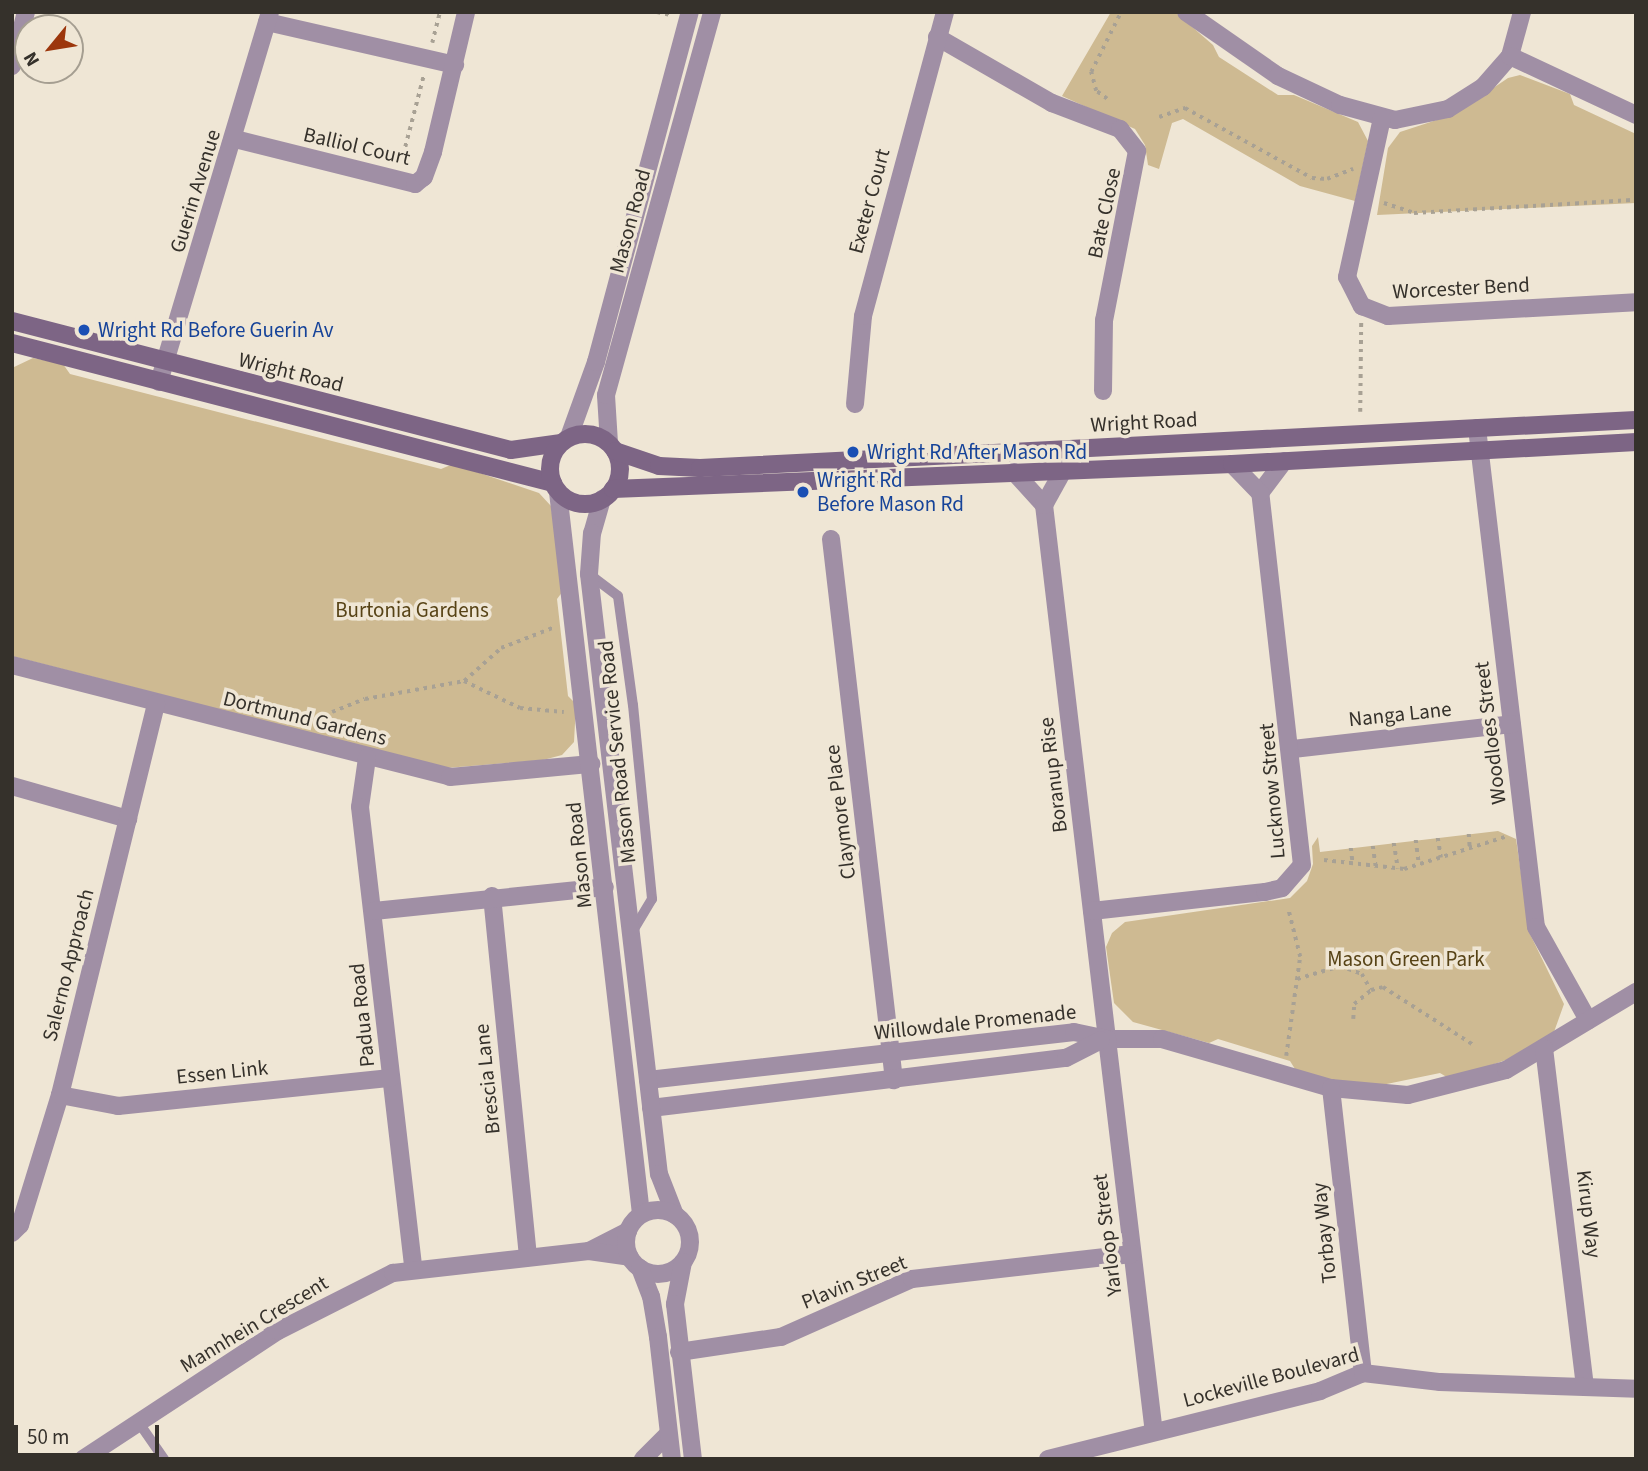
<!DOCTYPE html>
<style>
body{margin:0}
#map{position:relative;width:1648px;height:1471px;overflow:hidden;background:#efe6d5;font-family:"Source Sans 3",sans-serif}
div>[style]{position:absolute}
.green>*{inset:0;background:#ceba92}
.path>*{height:3.5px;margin-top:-1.75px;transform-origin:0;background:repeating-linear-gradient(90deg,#a8a194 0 3.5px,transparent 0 8.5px)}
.service>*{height:10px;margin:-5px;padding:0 5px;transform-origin:5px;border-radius:5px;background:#a08fa5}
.minor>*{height:18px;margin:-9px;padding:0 9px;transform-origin:9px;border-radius:9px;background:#a08fa5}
.tertiary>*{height:18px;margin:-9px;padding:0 9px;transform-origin:9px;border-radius:9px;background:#a08fa5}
.tertiary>.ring{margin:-9px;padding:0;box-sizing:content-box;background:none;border:18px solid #a08fa5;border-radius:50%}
.secondary>*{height:18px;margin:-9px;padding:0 9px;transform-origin:9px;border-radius:9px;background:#7d6585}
.secondary>.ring{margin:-9px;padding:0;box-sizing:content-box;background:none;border:18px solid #7d6585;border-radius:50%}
.dots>*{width:19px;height:19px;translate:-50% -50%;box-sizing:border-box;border:4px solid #efe6d5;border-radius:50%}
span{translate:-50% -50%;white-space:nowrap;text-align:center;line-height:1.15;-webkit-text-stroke:7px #efe6d5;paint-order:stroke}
.street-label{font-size:21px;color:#35312b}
.transit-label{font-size:21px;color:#164399}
.left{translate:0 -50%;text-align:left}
.park-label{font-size:21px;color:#574316}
.frame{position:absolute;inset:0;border:14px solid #35312b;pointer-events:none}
.north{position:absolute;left:14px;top:14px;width:70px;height:70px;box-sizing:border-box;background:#efe6d5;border:2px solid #a59e91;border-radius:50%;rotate:240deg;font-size:19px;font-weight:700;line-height:28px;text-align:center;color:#35312b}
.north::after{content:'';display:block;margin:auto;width:24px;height:32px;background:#9c360c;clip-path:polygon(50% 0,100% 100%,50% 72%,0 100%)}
.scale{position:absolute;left:14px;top:1425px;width:145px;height:32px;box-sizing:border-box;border:4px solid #35312b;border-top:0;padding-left:9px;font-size:21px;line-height:24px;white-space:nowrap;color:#35312b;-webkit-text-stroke:5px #efe6d5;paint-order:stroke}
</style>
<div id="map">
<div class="green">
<i style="clip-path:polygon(1111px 12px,1175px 12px,1213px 45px,1219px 57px,1278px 95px,1294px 95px,1358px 122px,1368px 141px,1355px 201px,1300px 186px,1183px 119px,1172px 123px,1159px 169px,1148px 165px,1145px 145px,1135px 129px,1062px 96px)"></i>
<i style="clip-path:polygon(1520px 75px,1570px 94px,1574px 105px,1636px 134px,1636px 203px,1377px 215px,1388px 148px,1400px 132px,1455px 114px,1508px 78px)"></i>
<i style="clip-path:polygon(33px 358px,63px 364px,70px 374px,441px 469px,453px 464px,539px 493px,551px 506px,563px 591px,557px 599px,568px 696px,576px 704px,574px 742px,562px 755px,543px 760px,446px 768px,12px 656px,12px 368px)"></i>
<i style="clip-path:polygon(1498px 831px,1516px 839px,1530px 934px,1564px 1004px,1554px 1032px,1509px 1059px,1450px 1079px,1440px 1073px,1377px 1086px,1320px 1078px,1295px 1069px,1290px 1061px,1218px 1039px,1209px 1043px,1133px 1022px,1114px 1003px,1106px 947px,1112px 933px,1125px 922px,1290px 898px,1307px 881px,1313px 864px,1312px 846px,1318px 837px,1320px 852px)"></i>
</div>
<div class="path">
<i style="left:657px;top:12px;width:13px;rotate:13deg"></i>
<i style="left:432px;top:43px;width:32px;rotate:-76deg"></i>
<i style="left:1107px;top:99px;width:14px;rotate:-144deg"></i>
<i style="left:1096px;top:91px;width:20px;rotate:-105deg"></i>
<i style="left:1091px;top:72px;width:67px;rotate:-63.4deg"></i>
<i style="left:1159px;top:117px;width:28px;rotate:-19deg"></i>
<i style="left:1185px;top:108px;width:145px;rotate:28.9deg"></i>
<i style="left:1312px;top:178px;width:15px;rotate:4deg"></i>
<i style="left:1327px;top:179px;width:28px;rotate:-21deg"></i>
<i style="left:393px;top:159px;width:11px;rotate:-22deg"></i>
<i style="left:403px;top:155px;width:84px;rotate:-75.5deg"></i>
<i style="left:1384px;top:203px;width:32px;rotate:18deg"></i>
<i style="left:1414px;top:213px;width:222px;rotate:-3.4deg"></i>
<i style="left:1360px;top:412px;width:90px;rotate:-89.4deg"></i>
<i style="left:464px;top:681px;width:62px;rotate:25.7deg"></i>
<i style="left:520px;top:708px;width:44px;rotate:5.2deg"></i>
<i style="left:320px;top:724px;width:17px;rotate:-45deg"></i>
<i style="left:332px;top:712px;width:35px;rotate:-22deg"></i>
<i style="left:365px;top:699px;width:101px;rotate:-10.3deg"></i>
<i style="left:464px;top:681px;width:50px;rotate:-41.7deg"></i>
<i style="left:501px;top:648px;width:58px;rotate:-21.3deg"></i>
<i style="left:1469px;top:834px;width:14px;rotate:86deg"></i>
<i style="left:1438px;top:838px;width:20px;rotate:81deg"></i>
<i style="left:1416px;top:840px;width:25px;rotate:83deg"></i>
<i style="left:1394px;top:843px;width:26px;rotate:81deg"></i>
<i style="left:1373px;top:846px;width:21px;rotate:82deg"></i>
<i style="left:1351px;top:848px;width:16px;rotate:83deg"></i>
<i style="left:1324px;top:860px;width:81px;rotate:6.4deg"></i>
<i style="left:1404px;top:869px;width:106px;rotate:-17.6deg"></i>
<i style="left:1297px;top:979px;width:45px;rotate:-16.8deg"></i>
<i style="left:1340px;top:966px;width:23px;rotate:20deg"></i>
<i style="left:1362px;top:974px;width:18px;rotate:61deg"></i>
<i style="left:1371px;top:990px;width:12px;rotate:-14deg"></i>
<i style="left:1383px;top:987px;width:106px;rotate:32.6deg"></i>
<i style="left:1353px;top:1019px;width:15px;rotate:-86deg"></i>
<i style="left:1354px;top:1004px;width:22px;rotate:-39deg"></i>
<i style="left:1286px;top:1056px;width:100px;rotate:-82deg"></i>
<i style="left:1300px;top:957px;width:49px;rotate:-104deg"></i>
</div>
<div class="service">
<i style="left:589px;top:574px;width:36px;rotate:37deg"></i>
<i style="left:618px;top:596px;width:110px;rotate:82.2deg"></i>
<i style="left:633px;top:705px;width:195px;rotate:84.4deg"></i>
<i style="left:652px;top:899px;width:41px;rotate:121deg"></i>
<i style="left:139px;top:1423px;width:44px;rotate:55.2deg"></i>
</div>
<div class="minor">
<i style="left:1186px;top:12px;width:112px;rotate:34.8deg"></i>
<i style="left:1278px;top:76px;width:68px;rotate:25.1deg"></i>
<i style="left:1340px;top:105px;width:57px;rotate:15.3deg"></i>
<i style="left:1395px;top:120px;width:54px;rotate:-11.7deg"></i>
<i style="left:1448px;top:109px;width:41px;rotate:-32.2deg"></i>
<i style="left:1483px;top:87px;width:41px;rotate:-48.9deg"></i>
<i style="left:1510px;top:56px;width:46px;rotate:-74.7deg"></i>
<i style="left:267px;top:22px;width:193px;rotate:12.9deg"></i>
<i style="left:937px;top:37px;width:133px;rotate:29.9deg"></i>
<i style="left:1052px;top:103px;width:73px;rotate:20.9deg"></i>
<i style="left:1120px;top:129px;width:28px;rotate:52deg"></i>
<i style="left:1137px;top:151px;width:172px;rotate:101deg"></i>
<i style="left:1104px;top:320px;width:71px;rotate:90.8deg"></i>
<i style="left:1510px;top:56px;width:139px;rotate:25.1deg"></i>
<i style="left:12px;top:66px;width:56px;rotate:-75.5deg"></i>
<i style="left:1382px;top:118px;width:163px;rotate:102.4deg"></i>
<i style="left:1347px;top:277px;width:33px;rotate:63deg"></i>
<i style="left:1362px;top:306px;width:28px;rotate:21deg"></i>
<i style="left:1388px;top:316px;width:248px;rotate:-3.2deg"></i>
<i style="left:235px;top:139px;width:186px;rotate:14deg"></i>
<i style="left:415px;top:184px;width:11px;rotate:-38deg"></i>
<i style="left:424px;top:177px;width:27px;rotate:-70deg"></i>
<i style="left:433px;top:152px;width:144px;rotate:-76.7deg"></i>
<i style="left:159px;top:382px;width:386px;rotate:-73.3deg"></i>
<i style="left:855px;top:404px;width:88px;rotate:-84.8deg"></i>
<i style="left:863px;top:316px;width:315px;rotate:-74.9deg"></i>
<i style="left:1477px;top:428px;width:502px;rotate:83.26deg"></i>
<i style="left:1536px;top:927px;width:107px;rotate:60.8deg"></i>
<i style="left:1014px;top:472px;width:45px;rotate:47.7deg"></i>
<i style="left:1044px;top:505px;width:538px;rotate:83.27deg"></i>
<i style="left:1107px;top:1039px;width:55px"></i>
<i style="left:1162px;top:1039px;width:176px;rotate:16.2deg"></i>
<i style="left:1331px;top:1088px;width:77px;rotate:5.2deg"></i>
<i style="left:1408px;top:1095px;width:101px;rotate:-14.3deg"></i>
<i style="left:1506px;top:1070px;width:152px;rotate:-31deg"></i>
<i style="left:1260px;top:493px;width:40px;rotate:-53deg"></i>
<i style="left:1044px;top:505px;width:41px;rotate:-60.9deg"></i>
<i style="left:831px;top:539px;width:545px;rotate:83.36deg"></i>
<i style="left:12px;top:665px;width:452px;rotate:14.3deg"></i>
<i style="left:450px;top:777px;width:142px;rotate:-5.3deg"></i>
<i style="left:1293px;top:749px;width:220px;rotate:-6.5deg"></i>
<i style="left:367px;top:758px;width:49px;rotate:98.1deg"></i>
<i style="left:360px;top:807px;width:463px;rotate:83.4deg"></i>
<i style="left:12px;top:786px;width:121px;rotate:15.9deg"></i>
<i style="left:492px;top:896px;width:363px;rotate:84.3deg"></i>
<i style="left:374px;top:911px;width:232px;rotate:-5.9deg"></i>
<i style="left:1092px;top:911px;width:174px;rotate:-6.3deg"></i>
<i style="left:1265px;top:892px;width:17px;rotate:-13deg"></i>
<i style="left:1282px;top:888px;width:30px;rotate:-49deg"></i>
<i style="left:1302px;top:865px;width:374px;rotate:-96.4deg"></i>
<i style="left:1260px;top:493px;width:40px;rotate:-134deg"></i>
<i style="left:1544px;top:1048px;width:341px;rotate:83.1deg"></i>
<i style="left:648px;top:1080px;width:429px;rotate:-6.4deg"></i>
<i style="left:1074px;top:1032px;width:34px;rotate:12deg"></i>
<i style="left:1107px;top:1039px;width:395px;rotate:83.2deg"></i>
<i style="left:1331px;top:1088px;width:287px;rotate:83.6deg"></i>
<i style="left:60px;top:1095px;width:59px;rotate:10.7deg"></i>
<i style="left:118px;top:1106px;width:274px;rotate:-5.9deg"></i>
<i style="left:651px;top:1108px;width:418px;rotate:-6.9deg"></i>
<i style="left:1066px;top:1058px;width:39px;rotate:-27deg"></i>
<i style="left:12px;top:1233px;width:11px;rotate:-45deg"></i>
<i style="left:20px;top:1225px;width:136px;rotate:-72.9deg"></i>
<i style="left:60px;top:1095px;width:403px;rotate:-76.2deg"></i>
<i style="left:589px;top:1251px;width:44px;rotate:-27.1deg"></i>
<i style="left:679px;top:1352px;width:103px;rotate:-8.4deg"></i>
<i style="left:781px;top:1337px;width:143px;rotate:-23.9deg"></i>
<i style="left:912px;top:1279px;width:221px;rotate:-6.5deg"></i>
<i style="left:83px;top:1459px;width:233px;rotate:-33.3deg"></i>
<i style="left:278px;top:1331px;width:129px;rotate:-26.8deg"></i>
<i style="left:393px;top:1273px;width:197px;rotate:-6.4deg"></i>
<i style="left:589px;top:1251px;width:41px;rotate:8.3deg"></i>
<i style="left:643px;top:1459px;width:35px;rotate:-45deg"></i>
<i style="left:1048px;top:1459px;width:280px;rotate:-14deg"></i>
<i style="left:1320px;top:1391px;width:47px;rotate:-22.7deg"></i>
<i style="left:1363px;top:1373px;width:78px;rotate:6.7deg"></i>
<i style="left:1440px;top:1382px;width:196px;rotate:2deg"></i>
</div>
<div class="tertiary">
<i style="left:569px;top:437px;width:80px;rotate:-70.2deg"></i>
<i style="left:596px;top:362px;width:362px;rotate:-75deg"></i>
<i style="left:609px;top:443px;width:48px;rotate:-93.6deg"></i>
<i style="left:606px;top:395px;width:397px;rotate:-74.5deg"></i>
<i style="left:558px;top:492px;width:727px;rotate:83.44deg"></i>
<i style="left:602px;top:499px;width:35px;rotate:106deg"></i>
<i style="left:592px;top:533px;width:41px;rotate:94.2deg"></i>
<i style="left:589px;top:574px;width:604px;rotate:83.35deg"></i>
<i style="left:659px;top:1174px;width:44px;rotate:68.7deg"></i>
<i class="ring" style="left:626px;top:1210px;width:46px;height:46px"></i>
<i style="left:683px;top:1262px;width:43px;rotate:100.8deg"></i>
<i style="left:675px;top:1304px;width:156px;rotate:83.4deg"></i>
<i style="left:640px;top:1268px;width:30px;rotate:69deg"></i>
<i style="left:651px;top:1296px;width:42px;rotate:80.3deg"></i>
<i style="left:658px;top:1337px;width:123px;rotate:83.5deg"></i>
</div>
<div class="secondary">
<i style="left:12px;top:321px;width:515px;rotate:14.49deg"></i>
<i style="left:511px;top:450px;width:49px;rotate:-8.1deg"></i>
<i style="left:12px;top:343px;width:559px;rotate:14.51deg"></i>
<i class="ring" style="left:550px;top:434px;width:52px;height:52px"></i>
<i style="left:615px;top:451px;width:46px;rotate:18.8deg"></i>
<i style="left:659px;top:466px;width:41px;rotate:2.8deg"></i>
<i style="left:700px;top:468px;width:937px;rotate:-2.94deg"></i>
<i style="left:613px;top:489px;width:620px;rotate:-2.31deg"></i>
<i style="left:1232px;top:464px;width:405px;rotate:-3.1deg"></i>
</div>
<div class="dots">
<i style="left:84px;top:330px;background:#1a4fb4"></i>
<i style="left:853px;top:452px;background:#1a4fb4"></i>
<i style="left:803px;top:492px;background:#1a4fb4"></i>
</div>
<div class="street-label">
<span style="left:357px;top:146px;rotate:13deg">Balliol Court</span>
<span style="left:195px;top:191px;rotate:-73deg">Guerin Avenue</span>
<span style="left:869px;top:201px;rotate:-75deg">Exeter Court</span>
<span style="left:1104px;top:213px;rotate:-78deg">Bate Close</span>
<span style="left:630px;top:221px;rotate:-75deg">Mason Road</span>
<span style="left:1461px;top:288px;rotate:-3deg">Worcester Bend</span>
<span style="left:291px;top:372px;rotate:14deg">Wright Road</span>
<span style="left:1144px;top:422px;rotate:-3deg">Wright Road</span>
<span style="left:1400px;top:714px;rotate:-6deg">Nanga Lane</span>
<span style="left:305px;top:718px;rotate:14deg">Dortmund Gardens</span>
<span style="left:1490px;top:733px;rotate:-97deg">Woodloes Street</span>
<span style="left:617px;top:752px;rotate:-96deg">Mason Road Service Road</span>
<span style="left:1053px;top:775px;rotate:-97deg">Boranup Rise</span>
<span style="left:1272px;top:791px;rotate:-95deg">Lucknow Street</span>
<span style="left:840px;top:812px;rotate:-97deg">Claymore Place</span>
<span style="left:579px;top:855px;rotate:-96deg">Mason Road</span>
<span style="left:68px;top:965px;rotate:-76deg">Salerno Approach</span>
<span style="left:362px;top:1015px;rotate:-96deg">Padua Road</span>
<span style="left:975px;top:1022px;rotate:-6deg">Willowdale Promenade</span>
<span style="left:222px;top:1072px;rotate:-6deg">Essen Link</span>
<span style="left:487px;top:1079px;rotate:-96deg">Brescia Lane</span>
<span style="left:1589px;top:1214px;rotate:83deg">Kirup Way</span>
<span style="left:1324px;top:1233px;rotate:-96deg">Torbay Way</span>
<span style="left:1107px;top:1235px;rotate:-97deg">Yarloop Street</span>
<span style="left:854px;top:1282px;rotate:-22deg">Plavin Street</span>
<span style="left:254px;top:1324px;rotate:-31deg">Mannhein Crescent</span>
<span style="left:1271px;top:1377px;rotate:-15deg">Lockeville Boulevard</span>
</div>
<div class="transit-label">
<span class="left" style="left:98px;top:330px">Wright Rd Before Guerin Av</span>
<span class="left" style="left:867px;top:452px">Wright Rd After Mason Rd</span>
<span class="left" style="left:817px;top:492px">Wright Rd<br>Before Mason Rd</span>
</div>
<div class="park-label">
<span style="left:412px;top:610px">Burtonia Gardens</span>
<span style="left:1406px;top:959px">Mason Green Park</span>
</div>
<div class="frame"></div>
<div class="north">N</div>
<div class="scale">50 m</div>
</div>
